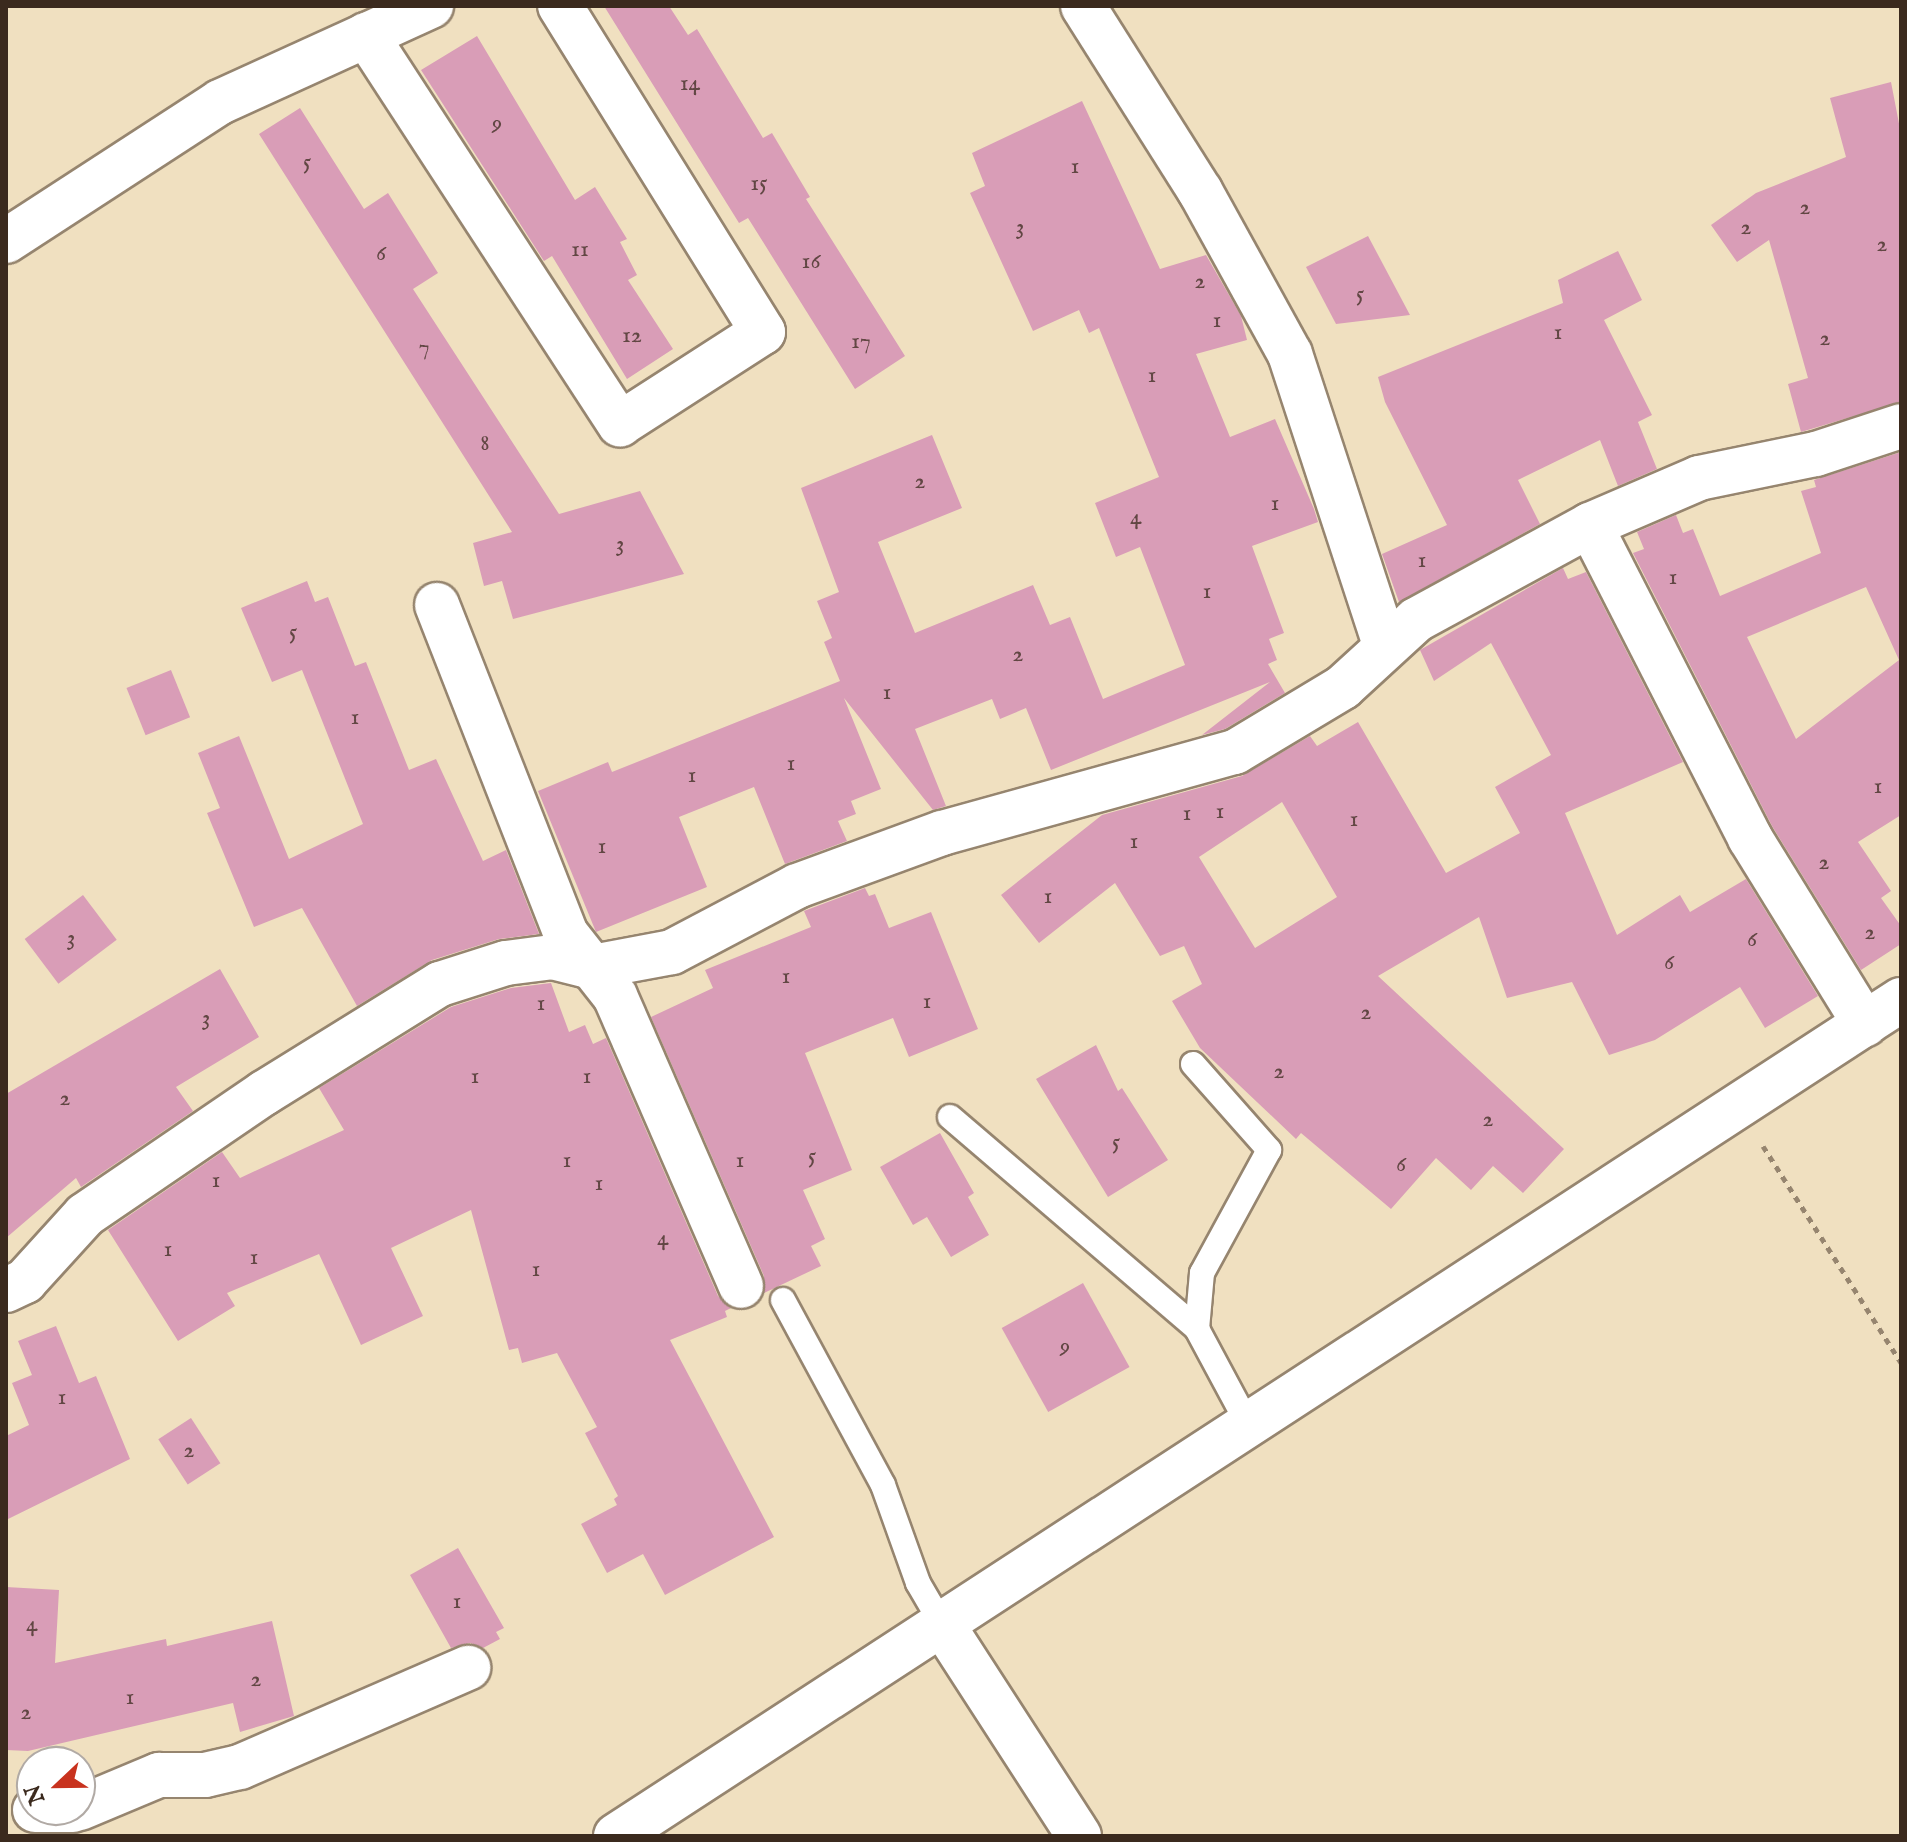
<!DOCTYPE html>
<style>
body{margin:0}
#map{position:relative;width:1907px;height:1842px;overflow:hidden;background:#f0e0c0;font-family:"IM FELL English",serif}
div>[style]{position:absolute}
.building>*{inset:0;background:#d99db7;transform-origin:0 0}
.path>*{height:5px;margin-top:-2.5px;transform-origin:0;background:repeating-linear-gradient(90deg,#96856f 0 6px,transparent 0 12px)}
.roads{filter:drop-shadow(2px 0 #96856f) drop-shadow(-2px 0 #96856f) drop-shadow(0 2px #96856f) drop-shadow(0 -2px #96856f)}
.service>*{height:24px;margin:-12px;padding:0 12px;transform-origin:12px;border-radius:12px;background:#fff}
.minor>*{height:44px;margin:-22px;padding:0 22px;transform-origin:22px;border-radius:22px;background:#fff}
.tertiary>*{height:44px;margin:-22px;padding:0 22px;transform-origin:22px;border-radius:22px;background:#fff}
span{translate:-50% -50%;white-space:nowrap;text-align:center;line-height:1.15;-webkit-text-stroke:7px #fff;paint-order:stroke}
.number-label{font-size:24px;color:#624744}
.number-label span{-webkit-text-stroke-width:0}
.frame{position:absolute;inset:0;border:8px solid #3b2a1e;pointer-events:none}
.north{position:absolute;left:16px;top:1746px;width:80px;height:80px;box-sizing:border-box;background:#fff;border:2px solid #b1aaa5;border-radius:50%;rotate:248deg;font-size:22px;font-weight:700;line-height:32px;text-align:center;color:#3b2a1e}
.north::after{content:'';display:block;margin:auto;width:28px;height:36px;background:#c8321e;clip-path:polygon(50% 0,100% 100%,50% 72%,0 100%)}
</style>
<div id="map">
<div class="building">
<i style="clip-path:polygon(604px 6px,669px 6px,688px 35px,697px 29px,763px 138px,772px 133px,810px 197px,806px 199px,905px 356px,855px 389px,748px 218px,739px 223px)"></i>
<i style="clip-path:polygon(477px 36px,575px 200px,595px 187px,627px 239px,620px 242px,637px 275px,628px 280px,673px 349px,627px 379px,552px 256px,544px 261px,421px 70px)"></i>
<i style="clip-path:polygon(1891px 82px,1901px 134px,1901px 402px,1801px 432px,1788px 384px,1808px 378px,1769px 240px,1737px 262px,1711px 225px,1756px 193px,1846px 157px,1830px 98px)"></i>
<i style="clip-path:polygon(1082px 101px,1160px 269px,1206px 255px,1241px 316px,1247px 340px,1196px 354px,1230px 437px,1275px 419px,1314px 509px,1318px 522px,1252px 546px,1284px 633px,1269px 639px,1277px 660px,1268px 664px,1285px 693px,1225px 729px,1202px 735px,1270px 682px,1051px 770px,1026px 708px,1000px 719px,992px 699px,915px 729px,946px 806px,933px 810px,844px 698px,881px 789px,851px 801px,856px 814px,838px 821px,847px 841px,785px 864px,754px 787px,679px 817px,707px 887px,596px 932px,538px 791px,608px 762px,612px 772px,840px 681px,824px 642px,832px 638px,817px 601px,839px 592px,801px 488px,932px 435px,962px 508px,878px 542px,915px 633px,1033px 585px,1050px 625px,1070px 617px,1103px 699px,1185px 665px,1140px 547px,1116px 557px,1095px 503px,1159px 477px,1099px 328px,1089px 333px,1079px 310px,1033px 331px,970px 193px,985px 186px,972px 153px)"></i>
<i style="clip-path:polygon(300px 108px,364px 209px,388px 193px,438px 273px,413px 289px,559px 514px,640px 491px,684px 574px,513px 619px,502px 581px,484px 586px,473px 543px,512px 532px,259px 134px)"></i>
<i style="clip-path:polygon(1368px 236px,1410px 315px,1336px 324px,1306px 267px)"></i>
<i style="clip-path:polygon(1618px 251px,1642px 300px,1604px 320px,1652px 415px,1638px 422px,1657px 469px,1618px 486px,1600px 440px,1518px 480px,1540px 524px,1399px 602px,1382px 554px,1447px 525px,1385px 402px,1378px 377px,1563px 303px,1558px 280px)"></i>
<i style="clip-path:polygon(evenodd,1901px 452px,1901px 815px,1858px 842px,1891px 891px,1881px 898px,1901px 926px,1901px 944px,1861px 970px,1772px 826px,1633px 553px,1644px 549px,1637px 532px,1676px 515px,1683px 533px,1693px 529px,1720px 596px,1821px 553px,1801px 491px,1816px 487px,1814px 480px,1901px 452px,1866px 587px,1899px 660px,1796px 739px,1747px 637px,1866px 587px)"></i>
<i style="clip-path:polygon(evenodd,1563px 568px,1568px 579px,1586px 572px,1683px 762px,1565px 813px,1617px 935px,1680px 895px,1690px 912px,1746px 879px,1818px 996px,1765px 1028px,1740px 987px,1655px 1040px,1609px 1055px,1572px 982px,1507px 998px,1479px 917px,1378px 976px,1564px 1149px,1523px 1193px,1493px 1166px,1471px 1190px,1436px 1158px,1391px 1209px,1301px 1133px,1296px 1139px,1200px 1048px,1172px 1001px,1202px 984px,1184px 946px,1160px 956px,1115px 883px,1039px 943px,1001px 895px,1102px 815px,1242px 776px,1310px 736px,1317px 746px,1358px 722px,1446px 873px,1520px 833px,1495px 787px,1551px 755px,1491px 643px,1434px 681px,1420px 650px,1563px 568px,1282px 802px,1337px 897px,1255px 948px,1199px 857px,1282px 802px)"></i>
<i style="clip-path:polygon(307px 581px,315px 602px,328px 597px,355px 666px,366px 662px,409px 770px,436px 759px,483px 861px,506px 850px,539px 934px,499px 939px,432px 960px,357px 1006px,302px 908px,254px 927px,207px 813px,220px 808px,198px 753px,239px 736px,289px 859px,363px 824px,302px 670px,272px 682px,241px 608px)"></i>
<i style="left:171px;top:670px;width:51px;height:48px;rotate:68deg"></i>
<i style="clip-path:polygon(865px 888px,869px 896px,875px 894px,889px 928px,931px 912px,978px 1029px,909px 1057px,893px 1018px,805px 1053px,852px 1170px,803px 1190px,825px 1239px,811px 1246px,821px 1266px,764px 1293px,764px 1276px,651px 1017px,713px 988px,705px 970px,811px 927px,804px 911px)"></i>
<i style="left:83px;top:895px;width:56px;height:73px;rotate:53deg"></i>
<i style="clip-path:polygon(220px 969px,259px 1037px,176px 1087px,193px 1111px,81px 1187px,76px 1178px,6px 1238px,6px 1094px)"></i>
<i style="clip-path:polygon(551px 983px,569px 1032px,585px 1025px,593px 1044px,606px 1038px,718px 1296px,731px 1308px,725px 1311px,727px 1317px,670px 1340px,774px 1537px,665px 1595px,643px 1554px,607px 1573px,581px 1524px,617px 1505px,614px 1499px,618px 1496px,585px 1433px,597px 1427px,557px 1353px,522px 1363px,518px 1348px,509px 1350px,471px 1210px,391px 1248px,423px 1316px,361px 1345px,319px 1254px,227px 1293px,235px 1306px,178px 1341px,108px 1230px,222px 1152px,240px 1178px,344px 1130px,319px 1088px,451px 1007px,511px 988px)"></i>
<i style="clip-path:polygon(1096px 1045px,1118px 1091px,1122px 1088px,1168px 1160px,1108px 1197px,1036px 1079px)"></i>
<i style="clip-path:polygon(940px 1133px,974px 1193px,968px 1197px,989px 1235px,951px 1257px,927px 1217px,913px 1225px,880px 1167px)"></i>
<i style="left:1083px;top:1283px;width:96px;height:93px;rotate:61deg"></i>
<i style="clip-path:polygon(56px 1326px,79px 1383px,96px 1376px,130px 1459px,6px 1520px,6px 1436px,29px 1425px,12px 1383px,32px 1375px,18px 1341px)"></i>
<i style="left:191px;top:1418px;width:54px;height:39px;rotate:57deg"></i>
<i style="clip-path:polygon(458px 1548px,504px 1628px,496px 1632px,500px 1639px,483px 1648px,470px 1643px,451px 1648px,410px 1575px)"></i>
<i style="clip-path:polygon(6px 1587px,59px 1590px,55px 1663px,166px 1639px,167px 1646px,272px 1621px,294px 1716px,240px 1732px,233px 1703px,28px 1751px,6px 1750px)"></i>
</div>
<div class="path">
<i style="left:1763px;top:1146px;width:257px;rotate:57.5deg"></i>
</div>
<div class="roads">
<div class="service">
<i style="left:1193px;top:1064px;width:115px;rotate:48.5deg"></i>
<i style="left:1269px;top:1150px;width:140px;rotate:118.6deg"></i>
<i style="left:1202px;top:1273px;width:56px;rotate:95.1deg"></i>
<i style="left:1197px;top:1329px;width:108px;rotate:61.8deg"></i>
<i style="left:950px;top:1117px;width:326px;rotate:40.6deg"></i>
<i style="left:783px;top:1300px;width:210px;rotate:61.6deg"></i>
<i style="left:883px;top:1485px;width:104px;rotate:70.3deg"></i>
<i style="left:918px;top:1583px;width:48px;rotate:59.7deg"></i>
</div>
<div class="minor">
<i style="left:1083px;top:6px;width:219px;rotate:57.7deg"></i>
<i style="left:1200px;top:191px;width:186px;rotate:61.1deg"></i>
<i style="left:1290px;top:354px;width:306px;rotate:71.9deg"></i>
<i style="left:366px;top:35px;width:465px;rotate:56.9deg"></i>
<i style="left:620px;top:424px;width:170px;rotate:-32.8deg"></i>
<i style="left:763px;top:332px;width:384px;rotate:-121.9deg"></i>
<i style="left:6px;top:241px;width:255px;rotate:-33deg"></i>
<i style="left:220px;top:102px;width:232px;rotate:-24.5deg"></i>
<i style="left:1590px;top:525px;width:352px;rotate:62.9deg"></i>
<i style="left:1750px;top:838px;width:219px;rotate:58.3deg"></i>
<i style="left:437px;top:605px;width:353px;rotate:68.6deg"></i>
<i style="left:566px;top:934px;width:79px;rotate:51.7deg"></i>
<i style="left:615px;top:996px;width:316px;rotate:66.5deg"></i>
<i style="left:6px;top:1290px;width:21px;rotate:-25deg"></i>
<i style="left:25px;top:1281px;width:89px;rotate:-47.7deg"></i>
<i style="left:85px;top:1215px;width:217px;rotate:-34.3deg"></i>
<i style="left:264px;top:1093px;width:207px;rotate:-31.8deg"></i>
<i style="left:440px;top:984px;width:69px;rotate:-17.7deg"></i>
<i style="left:506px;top:963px;width:46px;rotate:-7.4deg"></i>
<i style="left:552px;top:957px;width:41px;rotate:14deg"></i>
<i style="left:592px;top:967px;width:81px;rotate:-10.6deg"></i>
<i style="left:672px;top:952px;width:141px;rotate:-27.8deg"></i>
<i style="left:797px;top:886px;width:154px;rotate:-20.1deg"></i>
<i style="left:942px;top:833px;width:304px;rotate:-15.5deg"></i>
<i style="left:1235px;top:752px;width:126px;rotate:-31deg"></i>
<i style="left:1343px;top:687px;width:99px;rotate:-42.5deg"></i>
<i style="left:1416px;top:620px;width:198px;rotate:-28.6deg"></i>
<i style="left:1590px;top:525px;width:119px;rotate:-23.3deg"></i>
<i style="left:1699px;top:478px;width:119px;rotate:-11.6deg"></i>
<i style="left:1816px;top:454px;width:89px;rotate:-18.2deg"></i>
<i style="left:942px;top:1624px;width:252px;rotate:57.1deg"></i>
<i style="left:80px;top:1808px;width:86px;rotate:-22.7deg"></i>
<i style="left:159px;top:1775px;width:46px"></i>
<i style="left:205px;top:1775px;width:36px;rotate:-13deg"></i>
<i style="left:240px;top:1767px;width:249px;rotate:-23.5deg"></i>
<i style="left:35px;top:1810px;width:38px"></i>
</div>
<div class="tertiary">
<i style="left:616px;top:1836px;width:1533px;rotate:-33.05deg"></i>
</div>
</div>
<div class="number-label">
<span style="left:690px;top:84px">14</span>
<span style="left:497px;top:124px">9</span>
<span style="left:307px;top:163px">5</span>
<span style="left:1075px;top:167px">1</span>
<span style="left:759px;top:184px">15</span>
<span style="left:1805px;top:208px">2</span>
<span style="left:1020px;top:228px">3</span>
<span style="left:1746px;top:228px">2</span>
<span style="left:1882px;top:245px">2</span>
<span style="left:580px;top:250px">11</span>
<span style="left:381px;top:254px">6</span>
<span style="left:811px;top:262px">16</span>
<span style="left:1200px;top:282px">2</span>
<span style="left:1360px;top:295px">5</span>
<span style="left:1217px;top:321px">1</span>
<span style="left:1558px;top:333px">1</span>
<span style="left:632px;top:336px">12</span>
<span style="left:1825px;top:339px">2</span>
<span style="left:861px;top:342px">17</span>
<span style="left:424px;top:348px">7</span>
<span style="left:1152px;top:376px">1</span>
<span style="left:485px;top:444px">8</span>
<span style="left:920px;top:482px">2</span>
<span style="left:1275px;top:504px">1</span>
<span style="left:1136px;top:518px">4</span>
<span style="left:620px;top:545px">3</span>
<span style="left:1422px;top:561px">1</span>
<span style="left:1673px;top:578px">1</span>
<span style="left:1207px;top:592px">1</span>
<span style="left:293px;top:633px">5</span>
<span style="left:1018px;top:655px">2</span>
<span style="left:887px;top:693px">1</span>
<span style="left:355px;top:718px">1</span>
<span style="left:791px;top:764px">1</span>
<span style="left:692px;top:776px">1</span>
<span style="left:1878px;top:787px">1</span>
<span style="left:1220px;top:812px">1</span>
<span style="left:1187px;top:814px">1</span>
<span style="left:1354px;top:820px">1</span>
<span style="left:1134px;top:842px">1</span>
<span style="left:602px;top:847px">1</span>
<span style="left:1824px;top:863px">2</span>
<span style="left:1048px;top:897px">1</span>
<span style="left:1870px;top:933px">2</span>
<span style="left:71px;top:939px">3</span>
<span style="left:1752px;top:940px">6</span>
<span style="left:1669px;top:963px">6</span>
<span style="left:786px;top:977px">1</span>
<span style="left:927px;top:1002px">1</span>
<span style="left:541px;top:1004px">1</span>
<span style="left:1366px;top:1013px">2</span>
<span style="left:206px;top:1019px">3</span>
<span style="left:1279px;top:1072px">2</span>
<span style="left:475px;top:1077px">1</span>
<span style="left:587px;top:1077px">1</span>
<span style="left:65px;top:1099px">2</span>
<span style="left:1488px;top:1120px">2</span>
<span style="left:1116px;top:1143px">5</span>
<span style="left:812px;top:1157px">5</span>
<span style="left:567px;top:1161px">1</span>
<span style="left:740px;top:1161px">1</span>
<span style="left:1401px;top:1165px">6</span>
<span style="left:216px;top:1181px">1</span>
<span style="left:599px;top:1184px">1</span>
<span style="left:663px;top:1239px">4</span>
<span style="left:168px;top:1250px">1</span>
<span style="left:254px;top:1258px">1</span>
<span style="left:536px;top:1270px">1</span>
<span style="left:1065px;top:1347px">9</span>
<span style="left:62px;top:1398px">1</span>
<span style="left:189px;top:1451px">2</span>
<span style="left:457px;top:1602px">1</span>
<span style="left:32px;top:1625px">4</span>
<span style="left:256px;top:1680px">2</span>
<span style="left:130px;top:1698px">1</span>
<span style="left:26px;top:1713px">2</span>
</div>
<div class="frame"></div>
<div class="north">N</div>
</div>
